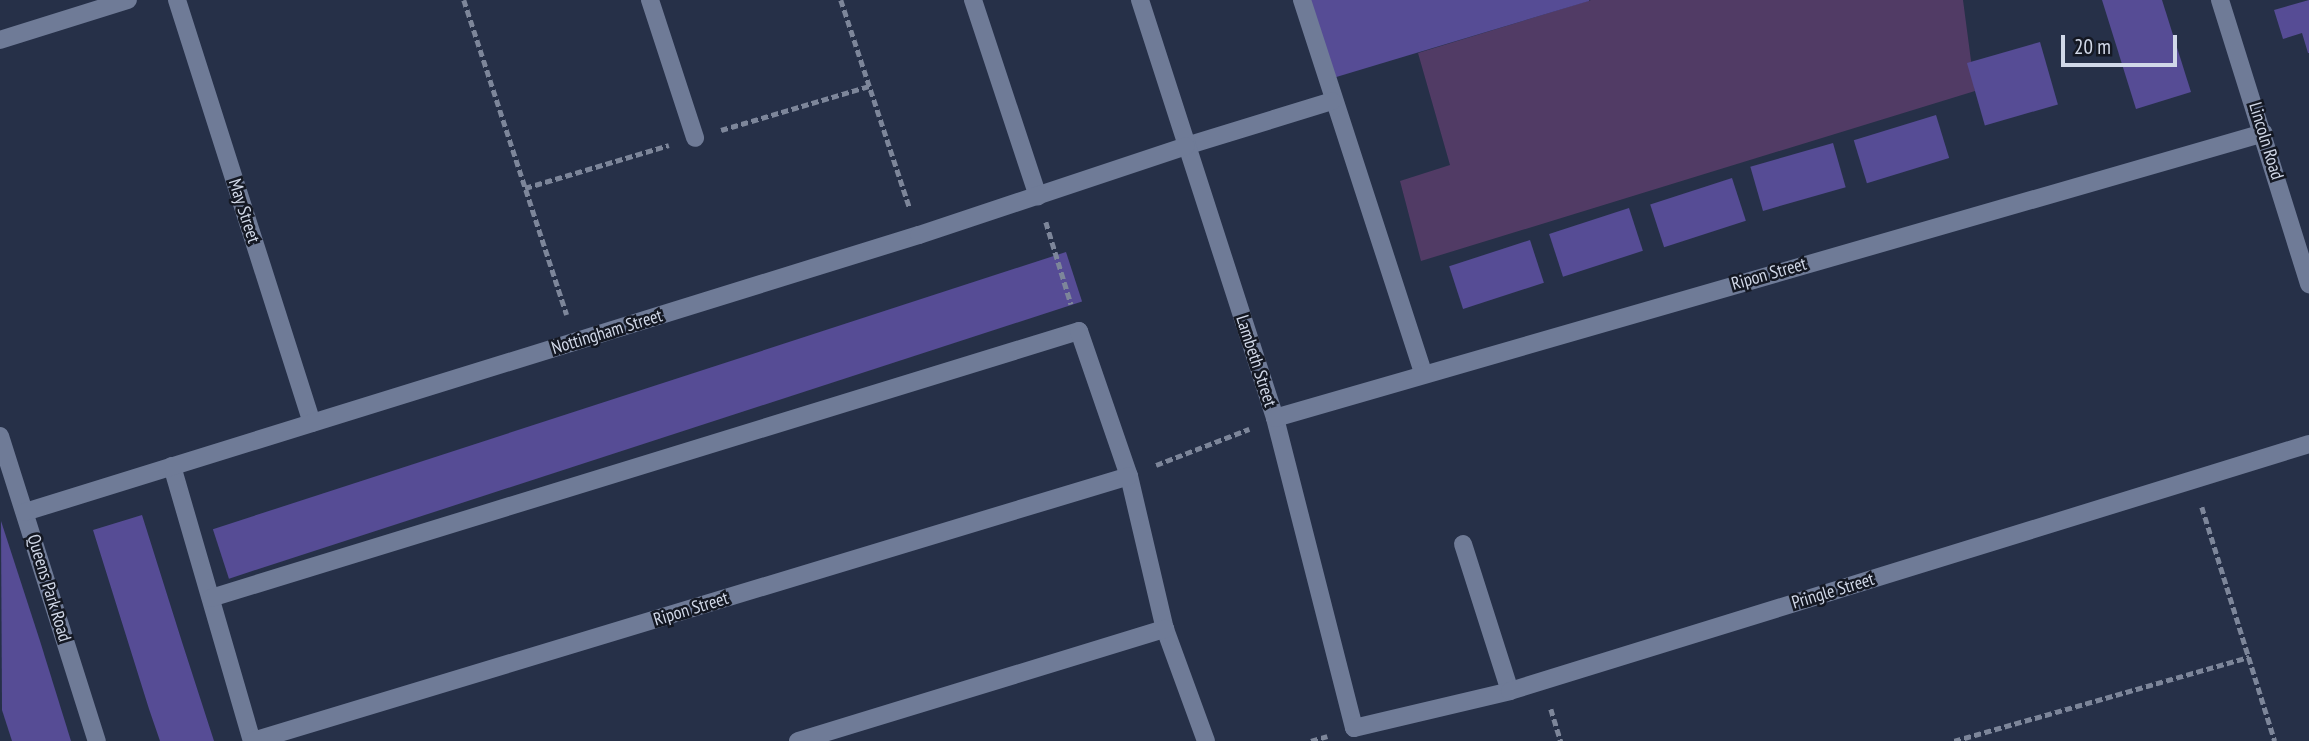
<!DOCTYPE html>
<style>
body{margin:0}
#map{position:relative;width:2309px;height:741px;overflow:hidden;background:#263048;font-family:"PT Sans Narrow",sans-serif}
div>[style]{position:absolute}
.green>*{inset:0;background:#513b65}
.building>*{inset:0;background:#564c95;transform-origin:0 0}
.path>*{height:4.5px;margin-top:-2.25px;transform-origin:0;background:repeating-linear-gradient(90deg,#7d869a 0 7px,transparent 0 10.5px)}
.lane>*{height:18px;margin:-9px;padding:0 9px;transform-origin:9px;border-radius:9px;background:#6f7b97}
.street>*{height:18px;margin:-9px;padding:0 9px;transform-origin:9px;border-radius:9px;background:#6f7b97}
span{translate:-50% -50%;white-space:nowrap;text-align:center;line-height:1.15;-webkit-text-stroke:5px #141823;paint-order:stroke}
.street-label{font-size:18px;color:#d1d8e8}
.scale{position:absolute;left:2061px;top:35px;width:116px;height:32px;box-sizing:border-box;border:4px solid #d1d8e8;border-top:0;padding-left:9px;font-size:21px;line-height:24px;white-space:nowrap;color:#d1d8e8;-webkit-text-stroke:5px #141823;paint-order:stroke}
</style>
<div id="map">
<div class="green">
<i style="clip-path:polygon(1591px 0,1963px 0,1975px 91px,1421px 261px,1400px 181px,1450px 165px,1418px 53px)"></i>
</div>
<div class="building">
<i style="clip-path:polygon(1310px 0,1589px 0,1589px 1px,1333px 78px)"></i>
<i style="clip-path:polygon(2102px 0,2162px 0,2191px 92px,2136px 109px)"></i>
<i style="clip-path:polygon(2309px 0,2309px 53px,2308px 53px,2302px 33px,2283px 39px,2274px 10px)"></i>
<i style="left:2040px;top:42px;width:65px;height:76px;rotate:74deg"></i>
<i style="left:1936px;top:115px;width:45px;height:86px;rotate:73deg"></i>
<i style="left:1833px;top:143px;width:46px;height:86px;rotate:74deg"></i>
<i style="left:1732px;top:178px;width:45px;height:86px;rotate:72deg"></i>
<i style="left:1629px;top:208px;width:45px;height:84px;rotate:72deg"></i>
<i style="left:1530px;top:240px;width:45px;height:85px;rotate:72deg"></i>
<i style="left:1066px;top:252px;width:52px;height:897px;rotate:72deg"></i>
<i style="clip-path:polygon(142px 515px,182px 642px,214px 741px,160px 741px,149px 709px,93px 530px)"></i>
<i style="clip-path:polygon(1px 521px,40px 641px,71px 741px,12px 741px,2px 710px)"></i>
</div>
<div class="path">
<i style="left:464px;top:0;width:331px;rotate:71.9deg"></i>
<i style="left:841px;top:0;width:220px;rotate:71.7deg"></i>
<i style="left:721px;top:130px;width:155px;rotate:-16.5deg"></i>
<i style="left:525px;top:188px;width:150px;rotate:-16.6deg"></i>
<i style="left:1046px;top:222px;width:86px;rotate:73deg"></i>
<i style="left:1156px;top:465px;width:100px;rotate:-21.2deg"></i>
<i style="left:2202px;top:507px;width:245px;rotate:72.7deg"></i>
<i style="left:1551px;top:709px;width:34px;rotate:73deg"></i>
<i style="left:1311px;top:741px;width:17px;rotate:-17deg"></i>
<i style="left:1954px;top:741px;width:307px;rotate:-15.9deg"></i>
</div>
<div class="lane">
<i style="left:973px;top:0;width:207px;rotate:71.7deg"></i>
<i style="left:1302px;top:0;width:391px;rotate:72deg"></i>
<i style="left:1186px;top:146px;width:153px;rotate:-17.1deg"></i>
<i style="left:172px;top:466px;width:286px;rotate:73.8deg"></i>
<i style="left:1463px;top:544px;width:154px;rotate:72.3deg"></i>
<i style="left:211px;top:598px;width:908px;rotate:-17.1deg"></i>
<i style="left:1079px;top:331px;width:153px;rotate:71deg"></i>
<i style="left:1129px;top:476px;width:157px;rotate:76.8deg"></i>
<i style="left:1165px;top:629px;width:119px;rotate:69.9deg"></i>
<i style="left:798px;top:741px;width:384px;rotate:-17deg"></i>
</div>
<div class="street">
<i style="left:177px;top:0;width:444px;rotate:72.3deg"></i>
<i style="left:650px;top:0;width:145px;rotate:71.9deg"></i>
<i style="left:1140px;top:0;width:439px;rotate:72.1deg"></i>
<i style="left:1275px;top:418px;width:320px;rotate:75.7deg"></i>
<i style="left:1354px;top:728px;width:160px;rotate:-13.3deg"></i>
<i style="left:1510px;top:691px;width:836px;rotate:-17.18deg"></i>
<i style="left:2220px;top:0;width:298px;rotate:72.6deg"></i>
<i style="left:0;top:40px;width:134px;rotate:-17.4deg"></i>
<i style="left:1275px;top:418px;width:1029px;rotate:-16.08deg"></i>
<i style="left:0;top:436px;width:320px;rotate:72.4deg"></i>
<i style="left:25px;top:512px;width:936px;rotate:-17.22deg"></i>
<i style="left:919px;top:235px;width:281px;rotate:-18.4deg"></i>
<i style="left:253px;top:741px;width:915px;rotate:-16.83deg"></i>
</div>
<div class="street-label">
<span style="left:2266px;top:141px;rotate:73deg">Lincoln Road</span>
<span style="left:244px;top:211px;rotate:72deg">May Street</span>
<span style="left:1769px;top:274px;rotate:-16deg">Ripon Street</span>
<span style="left:607px;top:332px;rotate:-17deg">Nottingham Street</span>
<span style="left:1256px;top:361px;rotate:72deg">Lambeth Street</span>
<span style="left:49px;top:588px;rotate:73deg">Queens Park Road</span>
<span style="left:1833px;top:591px;rotate:-17deg">Pringle Street</span>
<span style="left:691px;top:609px;rotate:-17deg">Ripon Street</span>
</div>
<div class="scale">20 m</div>
</div>
